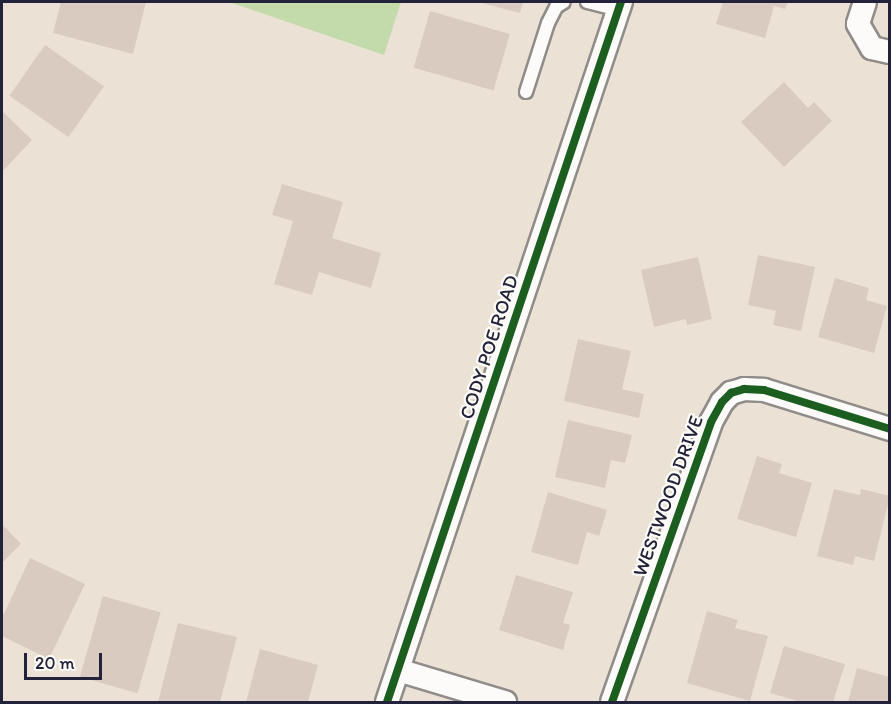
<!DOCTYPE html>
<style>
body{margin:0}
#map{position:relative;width:891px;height:704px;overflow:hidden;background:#ebe2d5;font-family:Itim,sans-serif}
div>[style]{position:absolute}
.green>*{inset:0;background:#c3dbaa}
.building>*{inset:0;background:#d9cbbf;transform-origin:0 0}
.roads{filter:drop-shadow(2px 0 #908c89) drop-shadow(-2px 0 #908c89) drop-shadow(0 2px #908c89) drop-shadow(0 -2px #908c89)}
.lane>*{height:12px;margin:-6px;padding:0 6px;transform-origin:6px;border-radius:6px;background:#fcfbf9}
.street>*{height:22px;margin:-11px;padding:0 11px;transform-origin:11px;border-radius:11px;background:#fcfbf9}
.cycleway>*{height:8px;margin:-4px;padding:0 4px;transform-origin:4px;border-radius:4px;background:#1b5e20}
span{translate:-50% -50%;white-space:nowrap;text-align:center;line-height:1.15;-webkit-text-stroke:4.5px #fdfcf7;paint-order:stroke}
.street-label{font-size:20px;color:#22223b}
.frame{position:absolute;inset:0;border:3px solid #22223b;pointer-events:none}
.scale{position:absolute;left:24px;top:653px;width:78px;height:27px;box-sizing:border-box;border:3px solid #22223b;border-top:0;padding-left:8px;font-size:18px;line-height:21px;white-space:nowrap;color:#22223b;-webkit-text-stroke:4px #fdfcf7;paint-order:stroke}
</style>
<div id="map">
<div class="green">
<i style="clip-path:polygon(229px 2px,401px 2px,384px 55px)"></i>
</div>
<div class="building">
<i style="clip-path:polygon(61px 2px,146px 2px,133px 54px,53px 33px)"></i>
<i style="clip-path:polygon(478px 2px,523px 2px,520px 13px)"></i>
<i style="clip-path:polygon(723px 2px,788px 2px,785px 9px,774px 6px,765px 38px,716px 24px)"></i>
<i style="left:430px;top:11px;width:83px;height:59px;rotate:16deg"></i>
<i style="left:45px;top:45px;width:72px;height:62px;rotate:35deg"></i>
<i style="clip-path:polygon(784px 82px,808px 108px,814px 102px,832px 121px,784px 167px,741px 122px)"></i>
<i style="clip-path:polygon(2px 111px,32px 140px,2px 172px)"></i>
<i style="clip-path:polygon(282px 184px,343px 202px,332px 238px,381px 253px,371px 288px,319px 272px,312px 295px,274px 284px,293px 221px,272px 215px)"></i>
<i style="clip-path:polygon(758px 255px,815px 267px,801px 331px,773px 325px,776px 311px,748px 305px)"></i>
<i style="clip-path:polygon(698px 257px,712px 319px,687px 325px,686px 319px,654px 327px,641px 270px)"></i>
<i style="clip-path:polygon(835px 278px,869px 288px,866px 300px,887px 306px,874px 353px,818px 337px)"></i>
<i style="clip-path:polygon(578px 339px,631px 351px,622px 389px,644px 394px,639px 418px,564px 401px)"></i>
<i style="clip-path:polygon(568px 420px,632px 435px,625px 463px,611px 460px,605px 488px,555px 477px)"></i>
<i style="clip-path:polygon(757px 456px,782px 464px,779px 473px,812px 483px,796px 537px,737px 519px)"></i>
<i style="clip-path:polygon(834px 489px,860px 495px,861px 489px,890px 496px,874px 561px,855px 556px,853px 565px,817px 556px)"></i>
<i style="clip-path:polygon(548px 492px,607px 510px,599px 536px,587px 532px,578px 565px,531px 552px)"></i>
<i style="clip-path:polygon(2px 524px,21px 544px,2px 563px)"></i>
<i style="clip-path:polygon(30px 558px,85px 584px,49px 659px,2px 636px,2px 618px)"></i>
<i style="clip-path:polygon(516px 575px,573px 592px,563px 623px,570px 625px,563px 650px,499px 630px)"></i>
<i style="left:103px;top:596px;width:60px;height:84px;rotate:16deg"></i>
<i style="clip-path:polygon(707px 611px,738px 620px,735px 628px,768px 636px,750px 701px,687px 683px)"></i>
<i style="clip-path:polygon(178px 623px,237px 637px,220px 702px,158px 702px)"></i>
<i style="clip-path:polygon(784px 646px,845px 664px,833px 702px,801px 702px,770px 693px)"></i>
<i style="clip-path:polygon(260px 649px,318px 665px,308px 702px,246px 702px)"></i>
<i style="clip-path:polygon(857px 668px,890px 677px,890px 702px,848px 702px)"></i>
</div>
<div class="roads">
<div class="lane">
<i style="left:587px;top:2px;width:33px;rotate:14deg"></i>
<i style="left:526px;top:92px;width:72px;rotate:-72.3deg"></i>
<i style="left:548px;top:23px;width:18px;rotate:-63deg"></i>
<i style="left:556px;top:7px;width:9px;rotate:-32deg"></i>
</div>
<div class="street">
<i style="left:865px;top:2px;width:23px;rotate:108deg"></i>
<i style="left:858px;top:24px;width:28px;rotate:60deg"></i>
<i style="left:872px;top:48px;width:18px;rotate:13deg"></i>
<i style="left:398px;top:670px;width:112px;rotate:16.7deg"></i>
<i style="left:387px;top:702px;width:738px;rotate:-71.52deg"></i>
<i style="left:612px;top:702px;width:297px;rotate:-70.5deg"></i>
<i style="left:711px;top:422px;width:23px;rotate:-61deg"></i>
<i style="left:722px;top:402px;width:13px;rotate:-45deg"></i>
<i style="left:731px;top:393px;width:14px;rotate:-17deg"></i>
<i style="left:744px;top:389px;width:20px;rotate:3deg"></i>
<i style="left:764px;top:390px;width:132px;rotate:17.2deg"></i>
</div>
</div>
<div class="cycleway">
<i style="left:387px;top:702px;width:738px;rotate:-71.52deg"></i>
<i style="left:612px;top:702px;width:297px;rotate:-70.5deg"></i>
<i style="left:711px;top:422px;width:23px;rotate:-61deg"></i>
<i style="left:722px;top:402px;width:13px;rotate:-45deg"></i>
<i style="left:731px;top:393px;width:14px;rotate:-17deg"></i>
<i style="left:744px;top:389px;width:20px;rotate:3deg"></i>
<i style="left:764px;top:390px;width:132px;rotate:17.2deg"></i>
</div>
<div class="street-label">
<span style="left:489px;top:347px;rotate:-72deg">CODY POE ROAD</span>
<span style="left:668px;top:496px;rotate:-70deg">WESTWOOD DRIVE</span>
</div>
<div class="frame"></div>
<div class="scale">20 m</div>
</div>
